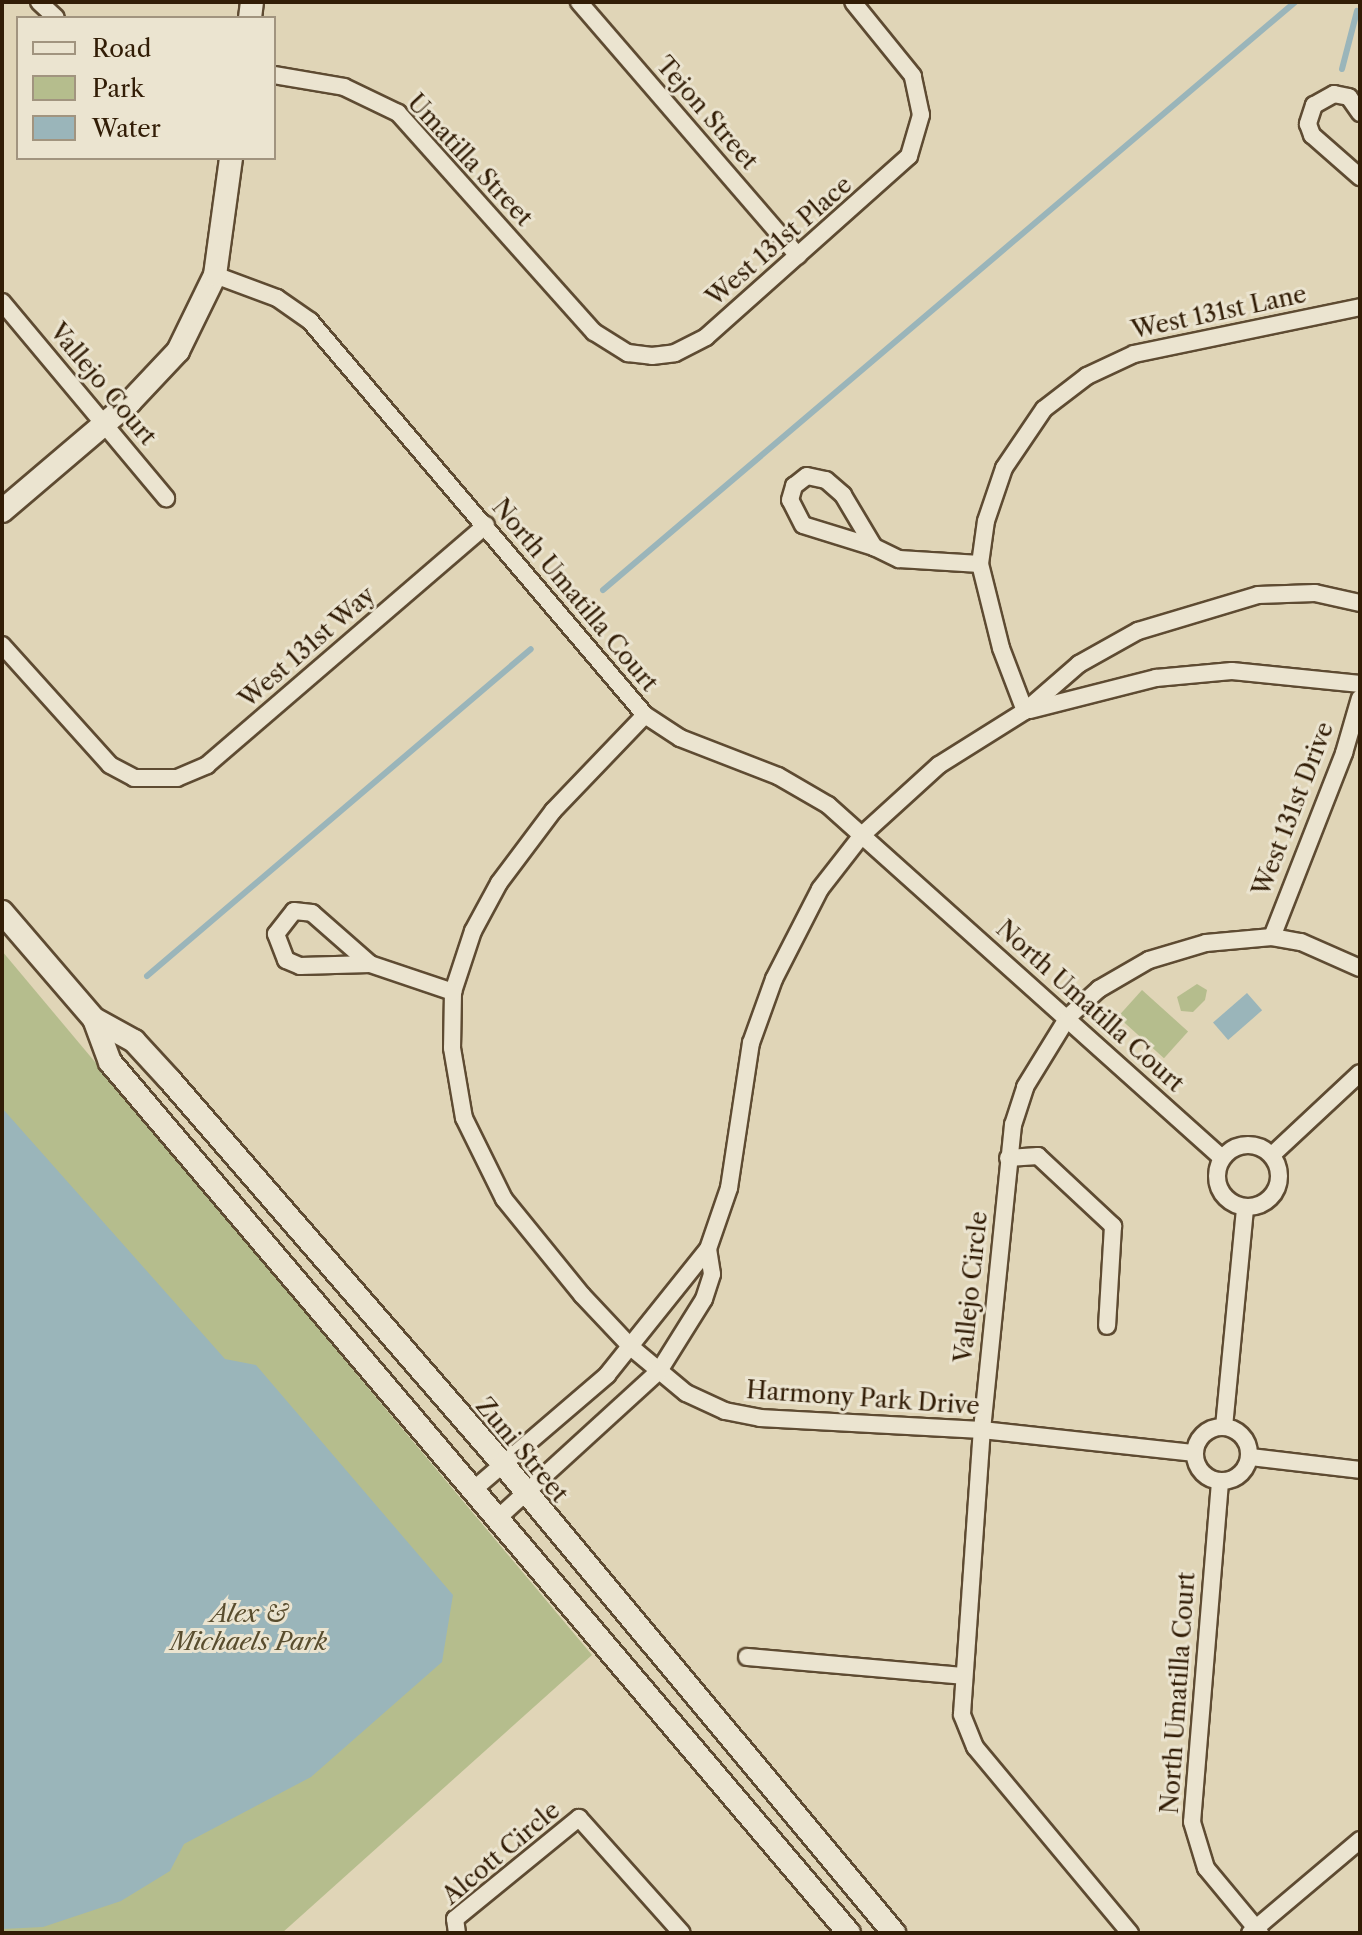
<!DOCTYPE html>
<style>
body{margin:0}
#map{position:relative;width:1362px;height:1935px;overflow:hidden;background:#e0d5b7;font-family:"Libre Caslon Text",serif}
div>[style]{position:absolute}
.green>*{inset:0;background:#b5bd8d;transform-origin:0 0}
.water>*{inset:0;background:#9ab5ba;transform-origin:0 0}
.stream>*{height:6px;margin:-3px;padding:0 3px;transform-origin:3px;border-radius:3px;background:#9ab5ba}
.roads{filter:drop-shadow(2px 0 #5e4b32) drop-shadow(-2px 0 #5e4b32) drop-shadow(0 2px #5e4b32) drop-shadow(0 -2px #5e4b32)}
.street>*{height:16px;margin:-8px;padding:0 8px;transform-origin:8px;border-radius:8px;background:#ebe4d0}
.street>.ring{margin:-8px;padding:0;box-sizing:content-box;background:none;border:16px solid #ebe4d0;border-radius:50%}
.secondary>*{height:22px;margin:-11px;padding:0 11px;transform-origin:11px;border-radius:11px;background:#ebe4d0}
span{translate:-50% -50%;white-space:nowrap;text-align:center;line-height:1.15;-webkit-text-stroke:6px #ebe4d0;paint-order:stroke}
.street-label{font-size:24px;color:#321d06}
.park-label{font-size:24px;color:#594d2e;font-style:italic}
.frame{position:absolute;inset:0;border:4px solid #321d06;pointer-events:none}
.legend{position:absolute;left:16px;top:16px;width:260px;height:144px;box-sizing:border-box;background:#ebe4d0;border:2px solid #a1947f;margin:0;padding:10px 14px;list-style:none;font-size:24px;color:#321d06}
.legend li{display:flex;align-items:center;gap:16px;height:40px}
.legend b{width:40px;border:2px solid #a1947f}
</style>
<div id="map">
<div class="green">
<i style="clip-path:polygon(2px 951px,592px 1655px,282px 1933px,2px 1933px)"></i>
<i style="clip-path:polygon(1197px 984px,1207px 990px,1205px 1000px,1193px 1012px,1181px 1011px,1177px 997px)"></i>
<i style="left:1142px;top:990px;width:62px;height:36px;rotate:42deg"></i>
</div>
<div class="water">
<i style="left:1247px;top:993px;width:23px;height:45px;rotate:49deg"></i>
<i style="clip-path:polygon(2px 1108px,225px 1359px,256px 1365px,453px 1595px,442px 1662px,311px 1777px,184px 1844px,170px 1871px,121px 1901px,43px 1927px,2px 1929px)"></i>
</div>
<div class="stream">
<i style="left:1342px;top:69px;width:60px;rotate:-75.5deg"></i>
<i style="left:603px;top:590px;width:908px;rotate:-40.35deg"></i>
<i style="left:147px;top:976px;width:504px;rotate:-40.42deg"></i>
</div>
<div class="roads">
<div class="street">
<i style="left:39px;top:2px;width:23px;rotate:43deg"></i>
<i style="left:579px;top:2px;width:335px;rotate:49.2deg"></i>
<i style="left:274px;top:75px;width:71px;rotate:9.7deg"></i>
<i style="left:344px;top:87px;width:60px;rotate:25.7deg"></i>
<i style="left:398px;top:113px;width:294px;rotate:48.2deg"></i>
<i style="left:594px;top:332px;width:40px;rotate:32deg"></i>
<i style="left:628px;top:353px;width:24px;rotate:7deg"></i>
<i style="left:652px;top:356px;width:23px;rotate:-7deg"></i>
<i style="left:675px;top:353px;width:35px;rotate:-27deg"></i>
<i style="left:706px;top:337px;width:272px;rotate:-41.7deg"></i>
<i style="left:909px;top:156px;width:43px;rotate:-73.7deg"></i>
<i style="left:921px;top:115px;width:40px;rotate:-102deg"></i>
<i style="left:913px;top:76px;width:95px;rotate:-129deg"></i>
<i style="left:1360px;top:113px;width:19px;rotate:-125deg"></i>
<i style="left:1349px;top:97px;width:15px;rotate:-169deg"></i>
<i style="left:1334px;top:94px;width:23px;rotate:151deg"></i>
<i style="left:1314px;top:105px;width:20px;rotate:108deg"></i>
<i style="left:1308px;top:124px;width:12px;rotate:70deg"></i>
<i style="left:1312px;top:135px;width:64px;rotate:41.2deg"></i>
<i style="left:215px;top:275px;width:66px;rotate:20.4deg"></i>
<i style="left:277px;top:298px;width:40px;rotate:34.9deg"></i>
<i style="left:310px;top:321px;width:517px;rotate:49.63deg"></i>
<i style="left:645px;top:715px;width:42px;rotate:33.3deg"></i>
<i style="left:680px;top:738px;width:105px;rotate:21.2deg"></i>
<i style="left:778px;top:776px;width:58px;rotate:30.1deg"></i>
<i style="left:828px;top:805px;width:529px;rotate:41.86deg"></i>
<i style="left:2px;top:302px;width:256px;rotate:50.1deg"></i>
<i style="left:874px;top:547px;width:74px;rotate:-162.8deg"></i>
<i style="left:803px;top:525px;width:28px;rotate:-117deg"></i>
<i style="left:790px;top:500px;width:15px;rotate:-74deg"></i>
<i style="left:794px;top:486px;width:16px;rotate:-38deg"></i>
<i style="left:807px;top:476px;width:19px;rotate:12deg"></i>
<i style="left:826px;top:480px;width:23px;rotate:41deg"></i>
<i style="left:843px;top:495px;width:61px;rotate:59.2deg"></i>
<i style="left:874px;top:547px;width:28px;rotate:26deg"></i>
<i style="left:899px;top:559px;width:81px;rotate:3.5deg"></i>
<i style="left:2px;top:645px;width:161px;rotate:48deg"></i>
<i style="left:110px;top:765px;width:27px;rotate:28deg"></i>
<i style="left:134px;top:778px;width:43px"></i>
<i style="left:177px;top:778px;width:33px;rotate:-23deg"></i>
<i style="left:207px;top:765px;width:368px;rotate:-40.7deg"></i>
<i style="left:1030px;top:710px;width:130px;rotate:-14.3deg"></i>
<i style="left:1156px;top:678px;width:76px;rotate:-5.3deg"></i>
<i style="left:1232px;top:671px;width:129px;rotate:5.8deg"></i>
<i style="left:1025px;top:711px;width:67px;rotate:-110.9deg"></i>
<i style="left:1001px;top:648px;width:87px;rotate:-104deg"></i>
<i style="left:980px;top:564px;width:43px;rotate:-82.1deg"></i>
<i style="left:986px;top:521px;width:56px;rotate:-71.2deg"></i>
<i style="left:1004px;top:468px;width:71px;rotate:-55.9deg"></i>
<i style="left:1044px;top:409px;width:54px;rotate:-37.5deg"></i>
<i style="left:1087px;top:376px;width:52px;rotate:-25.1deg"></i>
<i style="left:1134px;top:354px;width:231px;rotate:-11.7deg"></i>
<i style="left:645px;top:715px;width:133px;rotate:133.8deg"></i>
<i style="left:553px;top:811px;width:90px;rotate:126.9deg"></i>
<i style="left:499px;top:883px;width:55px;rotate:118.4deg"></i>
<i style="left:473px;top:931px;width:64px;rotate:108.2deg"></i>
<i style="left:453px;top:992px;width:56px;rotate:91deg"></i>
<i style="left:452px;top:1048px;width:71px;rotate:80.3deg"></i>
<i style="left:464px;top:1118px;width:90px;rotate:63.7deg"></i>
<i style="left:504px;top:1199px;width:124px;rotate:50.9deg"></i>
<i style="left:582px;top:1295px;width:73px;rotate:46.7deg"></i>
<i style="left:632px;top:1348px;width:70px;rotate:39.8deg"></i>
<i style="left:686px;top:1393px;width:43px;rotate:24.8deg"></i>
<i style="left:725px;top:1411px;width:36px;rotate:11deg"></i>
<i style="left:760px;top:1418px;width:222px;rotate:3.1deg"></i>
<i style="left:982px;top:1430px;width:212px;rotate:6.2deg"></i>
<i style="left:1272px;top:937px;width:198px;rotate:-68.6deg"></i>
<i style="left:1344px;top:753px;width:57px;rotate:-73.8deg"></i>
<i style="left:370px;top:964px;width:70px;rotate:178.4deg"></i>
<i style="left:300px;top:966px;width:15px;rotate:-157deg"></i>
<i style="left:286px;top:960px;width:28px;rotate:-111deg"></i>
<i style="left:276px;top:934px;width:29px;rotate:-52deg"></i>
<i style="left:294px;top:911px;width:18px;rotate:6deg"></i>
<i style="left:312px;top:913px;width:77px;rotate:41.3deg"></i>
<i style="left:370px;top:964px;width:88px;rotate:18.6deg"></i>
<i class="ring" style="left:1217px;top:1145px;width:46px;height:46px"></i>
<i style="left:1272px;top:1155px;width:120px;rotate:-43deg"></i>
<i style="left:1008px;top:1158px;width:30px;rotate:-4deg"></i>
<i style="left:1038px;top:1156px;width:103px;rotate:43deg"></i>
<i style="left:1113px;top:1226px;width:100px;rotate:93.4deg"></i>
<i class="ring" style="left:1195px;top:1427px;width:38px;height:38px"></i>
<i style="left:1224px;top:1427px;width:220px;rotate:-84.5deg"></i>
<i style="left:1250px;top:1457px;width:111px;rotate:6.7deg"></i>
<i style="left:1220px;top:1482px;width:341px;rotate:94.7deg"></i>
<i style="left:1192px;top:1822px;width:48px;rotate:73.1deg"></i>
<i style="left:1206px;top:1868px;width:85px;rotate:50.3deg"></i>
<i style="left:473px;top:1490px;width:177px;rotate:-40.6deg"></i>
<i style="left:607px;top:1375px;width:161px;rotate:-51.3deg"></i>
<i style="left:708px;top:1249px;width:65px;rotate:-71deg"></i>
<i style="left:729px;top:1188px;width:147px;rotate:-81.4deg"></i>
<i style="left:751px;top:1043px;width:68px;rotate:-70.2deg"></i>
<i style="left:774px;top:979px;width:101px;rotate:-62.9deg"></i>
<i style="left:820px;top:889px;width:68px;rotate:-52.1deg"></i>
<i style="left:862px;top:835px;width:104px;rotate:-42.3deg"></i>
<i style="left:939px;top:765px;width:102px;rotate:-32.1deg"></i>
<i style="left:1025px;top:711px;width:72px;rotate:-41deg"></i>
<i style="left:1079px;top:664px;width:68px;rotate:-29.2deg"></i>
<i style="left:1138px;top:631px;width:125px;rotate:-16.7deg"></i>
<i style="left:1258px;top:595px;width:57px;rotate:-2deg"></i>
<i style="left:1315px;top:593px;width:46px;rotate:12.5deg"></i>
<i style="left:498px;top:1518px;width:218px;rotate:-42.4deg"></i>
<i style="left:659px;top:1371px;width:85px;rotate:-58deg"></i>
<i style="left:704px;top:1299px;width:26px;rotate:-72deg"></i>
<i style="left:712px;top:1274px;width:25px;rotate:-99deg"></i>
<i style="left:747px;top:1657px;width:217px;rotate:5deg"></i>
<i style="left:457px;top:1933px;width:14px;rotate:-98deg"></i>
<i style="left:455px;top:1919px;width:160px;rotate:-39.2deg"></i>
<i style="left:579px;top:1818px;width:154px;rotate:48.2deg"></i>
<i style="left:1130px;top:1933px;width:242px;rotate:-129.8deg"></i>
<i style="left:975px;top:1747px;width:35px;rotate:-112deg"></i>
<i style="left:962px;top:1714px;width:285px;rotate:-86deg"></i>
<i style="left:982px;top:1430px;width:307px;rotate:-84.2deg"></i>
<i style="left:1013px;top:1125px;width:40px;rotate:-72deg"></i>
<i style="left:1025px;top:1087px;width:82px;rotate:-58.4deg"></i>
<i style="left:1068px;top:1017px;width:42px;rotate:-42.1deg"></i>
<i style="left:1099px;top:989px;width:58px;rotate:-30.1deg"></i>
<i style="left:1149px;top:960px;width:59px;rotate:-16.6deg"></i>
<i style="left:1206px;top:943px;width:66px;rotate:-5.2deg"></i>
<i style="left:1272px;top:937px;width:29px;rotate:10deg"></i>
<i style="left:1301px;top:942px;width:64px;rotate:23.8deg"></i>
<i style="left:1250px;top:1933px;width:144px;rotate:-40.2deg"></i>
</div>
<div class="secondary">
<i style="left:250px;top:18px;width:16px;rotate:-83deg"></i>
<i style="left:2px;top:511px;width:168px;rotate:-40.4deg"></i>
<i style="left:130px;top:402px;width:70px;rotate:-46.7deg"></i>
<i style="left:178px;top:351px;width:85px;rotate:-64deg"></i>
<i style="left:215px;top:275px;width:118px;rotate:-82.2deg"></i>
<i style="left:2px;top:912px;width:141px;rotate:49.3deg"></i>
<i style="left:94px;top:1019px;width:46px;rotate:69.6deg"></i>
<i style="left:110px;top:1062px;width:1142px;rotate:49.69deg"></i>
<i style="left:94px;top:1019px;width:46px;rotate:28.8deg"></i>
<i style="left:134px;top:1041px;width:52px;rotate:47.4deg"></i>
<i style="left:169px;top:1079px;width:510px;rotate:49.06deg"></i>
<i style="left:503px;top:1464px;width:611px;rotate:50.18deg"></i>
</div>
</div>
<div class="street-label">
<span style="left:707px;top:113px;rotate:49deg">Tejon Street</span>
<span style="left:470px;top:160px;rotate:47deg">Umatilla Street</span>
<span style="left:779px;top:241px;rotate:-41deg">West 131st Place</span>
<span style="left:1219px;top:312px;rotate:-12deg">West 131st Lane</span>
<span style="left:103px;top:384px;rotate:50deg">Vallejo Court</span>
<span style="left:575px;top:595px;rotate:50deg">North Umatilla Court</span>
<span style="left:307px;top:647px;rotate:-41deg">West 131st Way</span>
<span style="left:1293px;top:809px;rotate:-69deg">West 131st Drive</span>
<span style="left:1090px;top:1006px;rotate:42deg">North Umatilla Court</span>
<span style="left:971px;top:1287px;rotate:-84deg">Vallejo Circle</span>
<span style="left:863px;top:1398px;rotate:4deg">Harmony Park Drive</span>
<span style="left:522px;top:1450px;rotate:50deg">Zuni Street</span>
<span style="left:1178px;top:1693px;rotate:-86deg">North Umatilla Court</span>
<span style="left:501px;top:1853px;rotate:-40deg">Alcott Circle</span>
</div>
<div class="park-label">
<span style="left:249px;top:1628px">Alex &amp;<br>Michaels Park</span>
</div>
<div class="frame"></div>
<ul class="legend">
<li><b style="height:10px;background:#ebe4d0"></b>Road</li>
<li><b style="height:22px;background:#b5bd8d"></b>Park</li>
<li><b style="height:22px;background:#9ab5ba"></b>Water</li>
</ul>
</div>
